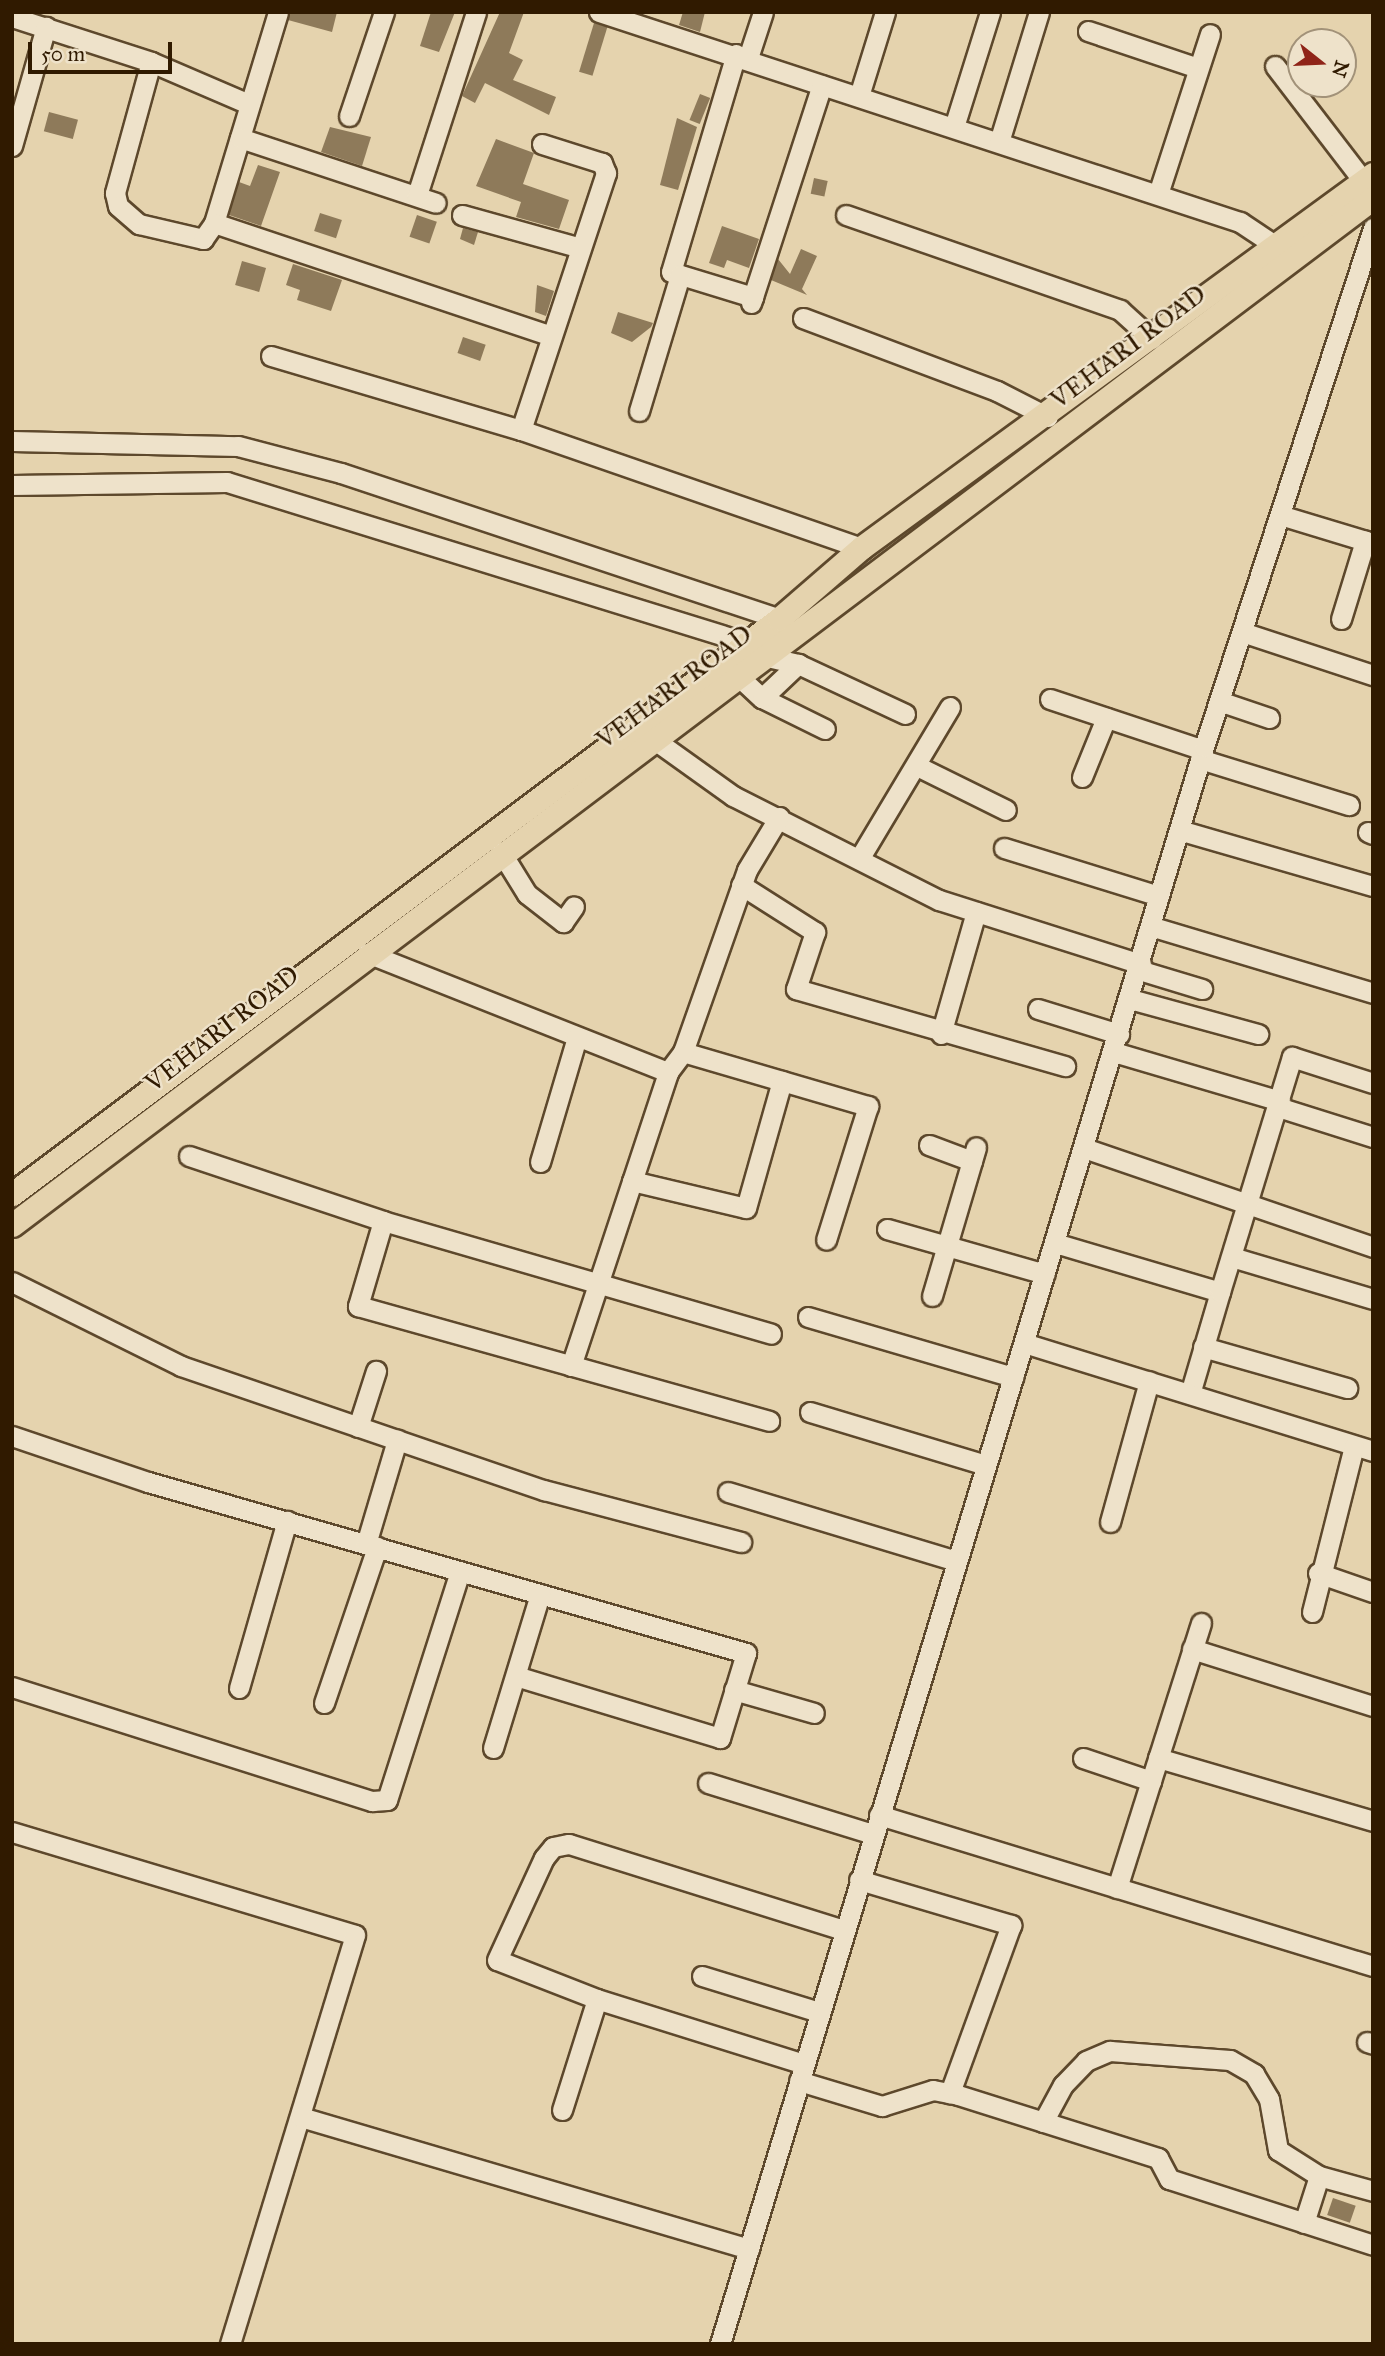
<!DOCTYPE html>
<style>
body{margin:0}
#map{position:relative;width:1385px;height:2356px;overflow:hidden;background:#e5d3ae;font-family:"IM FELL Great Primer",serif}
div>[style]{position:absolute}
.building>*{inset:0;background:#8e7a5a;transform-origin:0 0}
.roads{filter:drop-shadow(2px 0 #5d482c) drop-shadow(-2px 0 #5d482c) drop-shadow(0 2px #5d482c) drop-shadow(0 -2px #5d482c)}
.minor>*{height:19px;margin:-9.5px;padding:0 9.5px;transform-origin:9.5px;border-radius:9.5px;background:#eee2ca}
.major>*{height:23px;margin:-11.5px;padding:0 11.5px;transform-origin:11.5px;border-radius:11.5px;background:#e5d3ae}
span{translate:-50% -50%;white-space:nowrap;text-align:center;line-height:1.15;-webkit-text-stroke:5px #eee2ca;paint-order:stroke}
.street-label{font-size:26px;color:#301a00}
.frame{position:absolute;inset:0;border:14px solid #301a00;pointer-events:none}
.north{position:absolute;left:1287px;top:28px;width:70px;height:70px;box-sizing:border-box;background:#eee2ca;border:2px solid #a29279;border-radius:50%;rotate:108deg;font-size:19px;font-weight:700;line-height:28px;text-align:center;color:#301a00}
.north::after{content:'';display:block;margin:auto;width:24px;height:32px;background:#8f2418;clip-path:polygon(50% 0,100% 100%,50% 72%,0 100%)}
.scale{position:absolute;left:28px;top:42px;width:144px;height:32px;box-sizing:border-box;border:4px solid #301a00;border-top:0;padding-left:9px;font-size:21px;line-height:24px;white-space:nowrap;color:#301a00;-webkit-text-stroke:5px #eee2ca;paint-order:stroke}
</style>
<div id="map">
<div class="building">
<i style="clip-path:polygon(290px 12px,337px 12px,332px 32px,288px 20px)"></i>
<i style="clip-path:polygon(431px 12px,455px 12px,439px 52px,420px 46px)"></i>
<i style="clip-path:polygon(500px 12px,524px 12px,509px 53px,523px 60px,513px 80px,556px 97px,549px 115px,485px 83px,475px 103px,462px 96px)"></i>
<i style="clip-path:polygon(683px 12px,705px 12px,700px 32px,679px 25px)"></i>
<i style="left:594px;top:23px;width:14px;height:51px;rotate:17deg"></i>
<i style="left:700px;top:94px;width:11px;height:28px;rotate:22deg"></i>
<i style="left:49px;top:112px;width:30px;height:20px;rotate:15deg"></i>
<i style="clip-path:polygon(677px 118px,697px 127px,678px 190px,660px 185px)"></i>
<i style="clip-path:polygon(330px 127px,371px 137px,362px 166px,321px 152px)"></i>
<i style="clip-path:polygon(496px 139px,534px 153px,523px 184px,569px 200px,559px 229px,516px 217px,521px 202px,476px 186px)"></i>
<i style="clip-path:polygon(258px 165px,280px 172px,261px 226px,229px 215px,239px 182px,250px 186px)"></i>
<i style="left:814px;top:178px;width:14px;height:16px;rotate:12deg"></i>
<i style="left:320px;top:213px;width:23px;height:19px;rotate:18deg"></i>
<i style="left:417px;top:215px;width:21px;height:23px;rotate:19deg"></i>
<i style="clip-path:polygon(722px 226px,759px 239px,749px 268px,727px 260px,724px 268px,709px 263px)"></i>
<i style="clip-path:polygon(463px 228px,478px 232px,474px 245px,460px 239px)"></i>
<i style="clip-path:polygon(801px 249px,817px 256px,802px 289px,807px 295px,771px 280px,778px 259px,790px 274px)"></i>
<i style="left:242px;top:261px;width:25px;height:25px;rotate:16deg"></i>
<i style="clip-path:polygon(293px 264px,342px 280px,331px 311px,297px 300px,300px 290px,286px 285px)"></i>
<i style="clip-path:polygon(537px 285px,554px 291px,546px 316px,535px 312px)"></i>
<i style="clip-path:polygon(618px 312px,653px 323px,651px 327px,632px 342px,611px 333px)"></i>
<i style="left:463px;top:337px;width:24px;height:17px;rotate:19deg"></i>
<i style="left:1333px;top:2198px;width:24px;height:18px;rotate:19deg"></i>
</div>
<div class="roads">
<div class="minor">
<i style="left:599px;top:12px;width:675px;rotate:18.14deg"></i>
<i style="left:1240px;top:222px;width:43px;rotate:33.7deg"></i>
<i style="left:12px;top:17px;width:146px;rotate:17.9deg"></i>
<i style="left:151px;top:62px;width:107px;rotate:23.2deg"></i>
<i style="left:1088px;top:31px;width:116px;rotate:18.6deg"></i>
<i style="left:736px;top:54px;width:227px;rotate:106.6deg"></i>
<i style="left:671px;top:272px;width:86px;rotate:17deg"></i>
<i style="left:748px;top:58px;width:48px;rotate:-71.9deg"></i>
<i style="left:151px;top:62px;width:136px;rotate:105.4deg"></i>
<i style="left:115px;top:193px;width:13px;rotate:77deg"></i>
<i style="left:118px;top:206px;width:28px;rotate:41deg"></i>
<i style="left:139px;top:224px;width:66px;rotate:13.2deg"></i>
<i style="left:203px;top:239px;width:19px;rotate:-55deg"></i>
<i style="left:214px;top:223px;width:220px;rotate:-73.1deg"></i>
<i style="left:1275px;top:66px;width:141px;rotate:52.5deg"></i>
<i style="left:859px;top:96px;width:88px;rotate:-72.8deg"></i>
<i style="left:349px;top:116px;width:110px;rotate:-71.4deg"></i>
<i style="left:954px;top:127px;width:121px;rotate:-72.6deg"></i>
<i style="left:240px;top:138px;width:206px;rotate:18.3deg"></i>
<i style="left:999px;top:142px;width:136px;rotate:-72.9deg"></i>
<i style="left:12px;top:146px;width:124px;rotate:-74.1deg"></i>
<i style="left:1158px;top:194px;width:168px;rotate:-72deg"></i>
<i style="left:417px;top:195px;width:192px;rotate:-72.1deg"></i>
<i style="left:462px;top:215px;width:123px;rotate:15.5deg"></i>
<i style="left:846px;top:215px;width:290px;rotate:19.1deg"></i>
<i style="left:1120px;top:310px;width:43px;rotate:42.2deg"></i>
<i style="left:214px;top:223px;width:356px;rotate:18.5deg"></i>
<i style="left:751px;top:303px;width:229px;rotate:-72deg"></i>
<i style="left:803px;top:318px;width:207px;rotate:20.6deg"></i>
<i style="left:997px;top:391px;width:57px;rotate:27deg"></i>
<i style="left:271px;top:356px;width:261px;rotate:16.5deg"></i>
<i style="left:521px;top:430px;width:360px;rotate:19.1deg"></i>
<i style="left:639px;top:411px;width:142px;rotate:-73.2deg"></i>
<i style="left:521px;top:430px;width:271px;rotate:-71.7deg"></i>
<i style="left:606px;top:173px;width:11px;rotate:-112deg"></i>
<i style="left:602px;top:163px;width:63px;rotate:-162.4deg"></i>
<i style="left:12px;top:441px;width:226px;rotate:1.3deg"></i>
<i style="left:238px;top:446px;width:106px;rotate:14.7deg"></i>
<i style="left:341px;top:473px;width:462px;rotate:18.4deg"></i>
<i style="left:779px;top:619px;width:10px;rotate:53deg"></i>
<i style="left:12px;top:485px;width:215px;rotate:-0.8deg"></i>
<i style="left:227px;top:482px;width:555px;rotate:17.19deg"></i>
<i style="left:1280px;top:515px;width:97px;rotate:16.8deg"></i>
<i style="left:1341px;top:619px;width:82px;rotate:-72.9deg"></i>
<i style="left:1242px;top:632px;width:138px;rotate:18.2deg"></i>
<i style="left:763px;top:656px;width:36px;rotate:13deg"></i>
<i style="left:798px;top:664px;width:118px;rotate:25deg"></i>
<i style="left:737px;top:675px;width:34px;rotate:43deg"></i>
<i style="left:762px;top:698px;width:70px;rotate:26.2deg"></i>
<i style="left:762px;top:698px;width:50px;rotate:-43.4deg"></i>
<i style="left:1050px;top:699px;width:161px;rotate:18.4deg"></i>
<i style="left:1219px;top:701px;width:53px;rotate:18.8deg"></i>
<i style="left:652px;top:738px;width:100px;rotate:35.6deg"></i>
<i style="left:733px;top:796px;width:231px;rotate:26.8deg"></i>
<i style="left:939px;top:900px;width:212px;rotate:17.6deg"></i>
<i style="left:1200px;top:759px;width:156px;rotate:17.2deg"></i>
<i style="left:917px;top:766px;width:99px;rotate:26.3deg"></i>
<i style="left:1082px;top:777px;width:64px;rotate:-67.9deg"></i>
<i style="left:1179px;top:830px;width:202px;rotate:16.1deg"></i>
<i style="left:1368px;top:832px;width:5px;rotate:22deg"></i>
<i style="left:1004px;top:848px;width:162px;rotate:17.2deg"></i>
<i style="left:501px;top:852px;width:49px;rotate:58.2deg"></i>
<i style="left:527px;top:894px;width:46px;rotate:37.9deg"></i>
<i style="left:563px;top:922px;width:19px;rotate:-55deg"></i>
<i style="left:859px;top:859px;width:177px;rotate:-59.1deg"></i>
<i style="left:741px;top:885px;width:88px;rotate:32.4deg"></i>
<i style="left:815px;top:932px;width:60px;rotate:108.4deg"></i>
<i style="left:796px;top:989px;width:280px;rotate:16deg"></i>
<i style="left:1150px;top:926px;width:233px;rotate:16.7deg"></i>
<i style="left:367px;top:953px;width:324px;rotate:21.6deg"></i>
<i style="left:1139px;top:970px;width:66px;rotate:16.8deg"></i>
<i style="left:1130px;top:999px;width:133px;rotate:15.3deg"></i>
<i style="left:1038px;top:1009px;width:85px;rotate:17.2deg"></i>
<i style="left:941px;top:1034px;width:127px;rotate:-74deg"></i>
<i style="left:683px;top:1052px;width:193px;rotate:16.3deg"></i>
<i style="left:868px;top:1106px;width:140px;rotate:107.4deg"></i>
<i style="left:1114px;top:1052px;width:173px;rotate:16.4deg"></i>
<i style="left:1278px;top:1107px;width:100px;rotate:17.5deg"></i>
<i style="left:929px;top:1145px;width:46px;rotate:20.4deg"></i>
<i style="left:1084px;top:1148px;width:305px;rotate:18.9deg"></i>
<i style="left:189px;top:1156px;width:205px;rotate:18.5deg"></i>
<i style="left:383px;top:1221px;width:404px;rotate:16.2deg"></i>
<i style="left:540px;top:1162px;width:130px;rotate:-73.5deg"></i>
<i style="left:632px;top:1181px;width:117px;rotate:13.3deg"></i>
<i style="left:746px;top:1208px;width:132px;rotate:-74.2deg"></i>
<i style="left:383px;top:1221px;width:89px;rotate:106.4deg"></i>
<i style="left:358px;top:1306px;width:427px;rotate:15.6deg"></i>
<i style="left:887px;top:1229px;width:164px;rotate:15.9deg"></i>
<i style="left:1055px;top:1243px;width:172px;rotate:16.5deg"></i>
<i style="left:1220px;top:1292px;width:106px;rotate:106.4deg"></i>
<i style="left:1232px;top:1257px;width:147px;rotate:16.6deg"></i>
<i style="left:12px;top:1282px;width:189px;rotate:26.4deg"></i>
<i style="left:181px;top:1366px;width:384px;rotate:18.9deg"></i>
<i style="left:544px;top:1490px;width:204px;rotate:14.8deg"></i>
<i style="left:1220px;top:1292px;width:246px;rotate:-73deg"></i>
<i style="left:1292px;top:1057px;width:85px;rotate:17.8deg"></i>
<i style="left:932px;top:1296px;width:155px;rotate:-73.5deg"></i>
<i style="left:808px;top:1317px;width:214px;rotate:16.3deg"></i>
<i style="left:1024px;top:1343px;width:365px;rotate:17.2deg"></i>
<i style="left:1203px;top:1347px;width:150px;rotate:15.9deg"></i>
<i style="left:571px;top:1366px;width:310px;rotate:-71.7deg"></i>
<i style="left:668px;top:1072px;width:25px;rotate:-53deg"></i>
<i style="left:683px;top:1052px;width:193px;rotate:-70.6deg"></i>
<i style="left:747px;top:870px;width:62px;rotate:-58.9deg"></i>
<i style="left:810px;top:1412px;width:184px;rotate:16.8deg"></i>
<i style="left:358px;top:1427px;width:59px;rotate:-72.2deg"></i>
<i style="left:12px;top:1436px;width:144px;rotate:18.7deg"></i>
<i style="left:148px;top:1482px;width:622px;rotate:15.96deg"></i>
<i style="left:746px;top:1653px;width:89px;rotate:107deg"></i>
<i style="left:720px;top:1738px;width:213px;rotate:-163.1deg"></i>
<i style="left:728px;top:1492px;width:238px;rotate:16.8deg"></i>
<i style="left:1110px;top:1522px;width:146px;rotate:-74.5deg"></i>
<i style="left:366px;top:1544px;width:109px;rotate:-73.4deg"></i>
<i style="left:1318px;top:1573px;width:58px;rotate:19.1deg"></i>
<i style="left:1312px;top:1612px;width:171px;rotate:-75.8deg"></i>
<i style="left:1192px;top:1649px;width:190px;rotate:17.5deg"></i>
<i style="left:12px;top:1687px;width:378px;rotate:17.6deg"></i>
<i style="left:372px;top:1801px;width:15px;rotate:-4deg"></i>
<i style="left:387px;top:1800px;width:240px;rotate:-72.3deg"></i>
<i style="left:239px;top:1688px;width:174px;rotate:-74deg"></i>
<i style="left:734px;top:1690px;width:83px;rotate:16deg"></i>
<i style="left:324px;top:1703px;width:165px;rotate:-71.2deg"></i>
<i style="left:493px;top:1748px;width:161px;rotate:-73deg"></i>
<i style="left:1083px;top:1758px;width:72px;rotate:18.7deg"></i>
<i style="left:1158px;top:1758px;width:224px;rotate:16.3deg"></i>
<i style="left:708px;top:1783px;width:173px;rotate:17.2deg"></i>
<i style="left:879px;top:1815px;width:517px;rotate:17deg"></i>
<i style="left:12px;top:1832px;width:358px;rotate:16.7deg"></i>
<i style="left:355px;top:1935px;width:428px;rotate:107deg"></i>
<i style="left:859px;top:1880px;width:159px;rotate:16.5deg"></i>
<i style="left:1011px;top:1925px;width:179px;rotate:110deg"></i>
<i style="left:1117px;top:1888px;width:278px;rotate:-72.4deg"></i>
<i style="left:702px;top:1976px;width:122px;rotate:17.1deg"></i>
<i style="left:1367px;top:2042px;width:6px;rotate:18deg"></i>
<i style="left:804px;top:2064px;width:217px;rotate:-162.6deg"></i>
<i style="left:597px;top:1999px;width:107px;rotate:-158.7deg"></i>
<i style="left:497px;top:1960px;width:112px;rotate:-65.3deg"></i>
<i style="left:544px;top:1858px;width:14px;rotate:-51deg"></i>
<i style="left:553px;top:1847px;width:16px;rotate:-11deg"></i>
<i style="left:569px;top:1844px;width:288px;rotate:17.4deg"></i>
<i style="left:799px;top:2081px;width:87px;rotate:16.8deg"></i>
<i style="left:882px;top:2106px;width:53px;rotate:-17.4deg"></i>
<i style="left:933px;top:2090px;width:25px;rotate:11deg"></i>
<i style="left:958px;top:2095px;width:210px;rotate:17.5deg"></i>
<i style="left:1158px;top:2158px;width:24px;rotate:62deg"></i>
<i style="left:1169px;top:2179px;width:214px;rotate:17.9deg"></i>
<i style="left:562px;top:2110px;width:116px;rotate:-72.5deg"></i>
<i style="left:301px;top:2117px;width:467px;rotate:16.4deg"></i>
<i style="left:1043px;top:2122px;width:42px;rotate:-61.6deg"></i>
<i style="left:1063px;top:2085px;width:33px;rotate:-46deg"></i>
<i style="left:1086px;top:2061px;width:26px;rotate:-23deg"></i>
<i style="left:1110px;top:2051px;width:120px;rotate:4.3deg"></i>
<i style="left:1230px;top:2060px;width:28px;rotate:30deg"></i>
<i style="left:1254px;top:2074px;width:29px;rotate:59deg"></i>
<i style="left:1269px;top:2099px;width:52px;rotate:80deg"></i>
<i style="left:1278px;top:2150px;width:49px;rotate:32.4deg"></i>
<i style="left:1319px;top:2176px;width:56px;rotate:15.5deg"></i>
<i style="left:1304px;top:2223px;width:49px;rotate:-72.3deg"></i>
<i style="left:720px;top:2344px;width:1669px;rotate:-73.14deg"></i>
<i style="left:1204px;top:747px;width:546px;rotate:-71.96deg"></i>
</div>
<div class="major">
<i style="left:12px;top:1194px;width:959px;rotate:-36.86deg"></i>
<i style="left:779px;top:619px;width:108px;rotate:-40.9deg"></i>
<i style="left:861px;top:548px;width:634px;rotate:-36.15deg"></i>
<i style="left:12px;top:1225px;width:1705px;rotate:-37.04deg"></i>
</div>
</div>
<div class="street-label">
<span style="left:1128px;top:347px;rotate:-37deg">VEHARI ROAD</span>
<span style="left:674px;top:687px;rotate:-37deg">VEHARI ROAD</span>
<span style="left:222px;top:1029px;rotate:-38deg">VEHARI ROAD</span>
</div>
<div class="frame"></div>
<div class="north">N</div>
<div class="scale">50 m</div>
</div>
